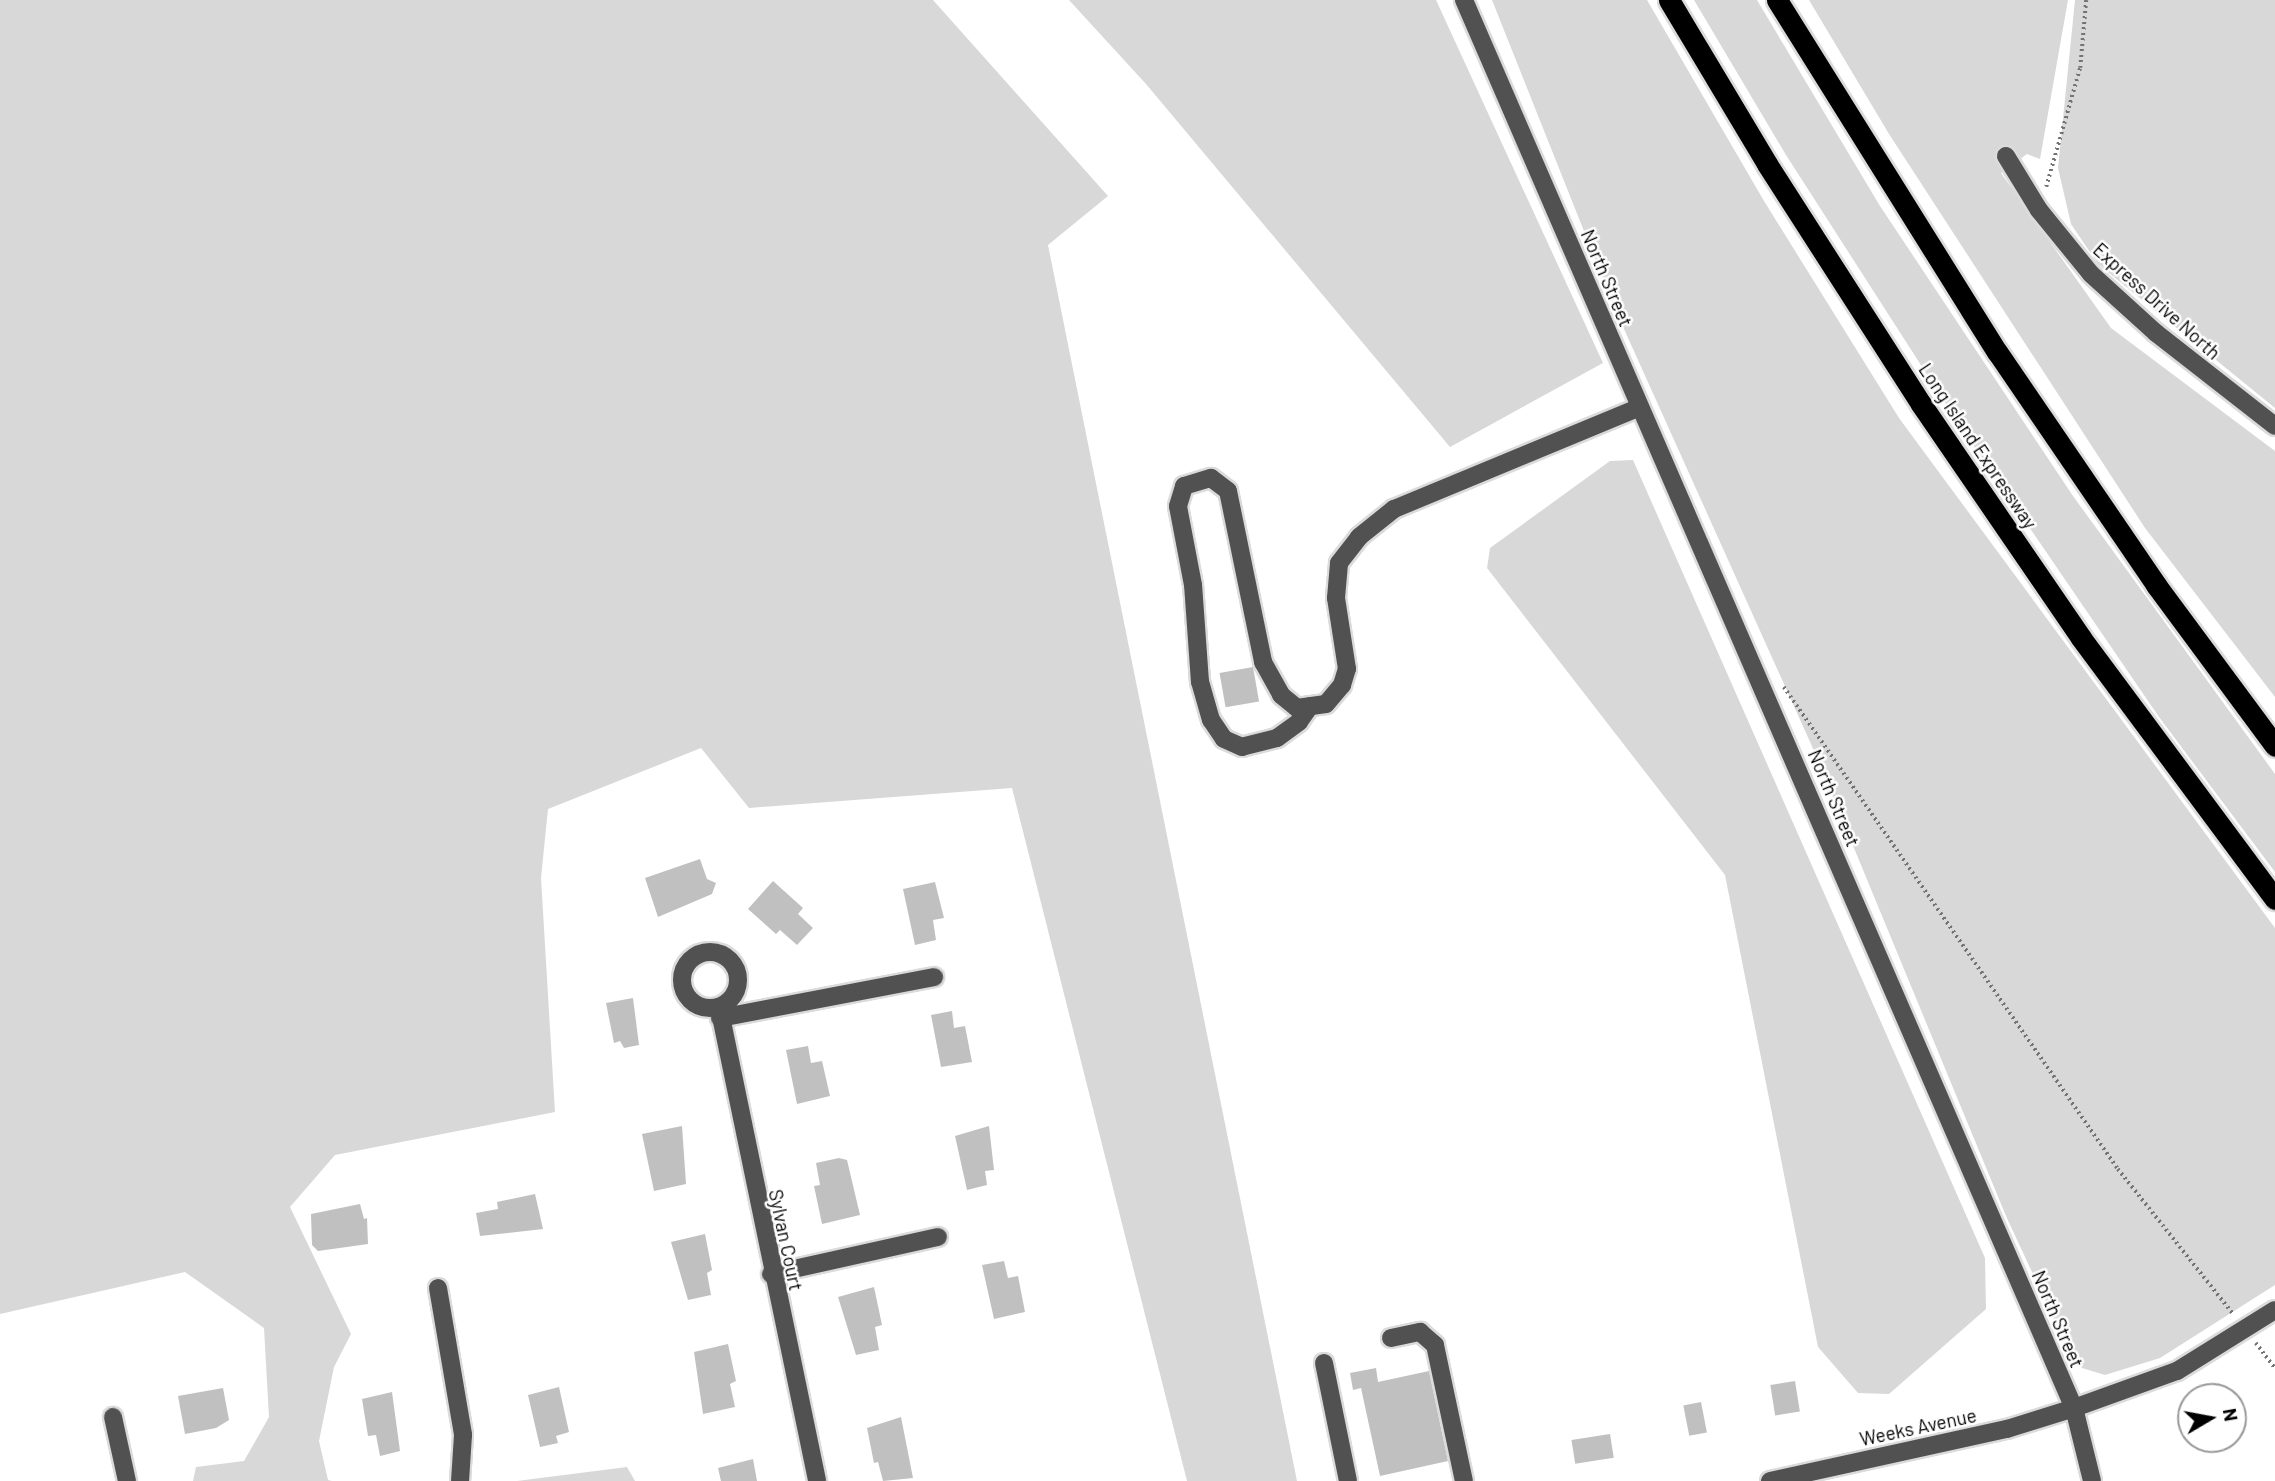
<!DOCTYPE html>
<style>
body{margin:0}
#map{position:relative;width:2275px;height:1481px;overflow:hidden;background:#fff;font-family:Barlow,sans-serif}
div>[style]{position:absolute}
.green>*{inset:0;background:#d8d8d8}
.building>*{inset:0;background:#c0c0c0;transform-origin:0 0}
.path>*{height:3.5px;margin-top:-1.75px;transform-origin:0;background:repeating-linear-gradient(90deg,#737373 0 2px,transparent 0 5.5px)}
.roads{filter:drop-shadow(2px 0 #dbdbdb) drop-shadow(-2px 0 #dbdbdb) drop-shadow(0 2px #dbdbdb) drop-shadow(0 -2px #dbdbdb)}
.minor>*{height:18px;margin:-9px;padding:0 9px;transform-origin:9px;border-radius:9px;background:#515151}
.minor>.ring{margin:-9px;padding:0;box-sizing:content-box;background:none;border:18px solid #515151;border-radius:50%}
.highway>*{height:21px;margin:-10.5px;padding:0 10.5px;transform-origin:10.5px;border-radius:10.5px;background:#000}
span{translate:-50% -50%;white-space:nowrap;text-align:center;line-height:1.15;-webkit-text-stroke:5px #fff;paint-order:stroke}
.street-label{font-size:19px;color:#000}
.north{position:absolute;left:2177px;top:1383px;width:70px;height:70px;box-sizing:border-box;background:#fff;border:2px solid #999;border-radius:50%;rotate:80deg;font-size:19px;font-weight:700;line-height:28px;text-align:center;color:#000}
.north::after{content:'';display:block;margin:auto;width:24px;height:32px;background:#000;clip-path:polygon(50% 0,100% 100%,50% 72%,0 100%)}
</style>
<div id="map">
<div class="green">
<i style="clip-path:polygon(0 0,933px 0,1108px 196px,1048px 245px,1297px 1481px,1187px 1481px,1012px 788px,749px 808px,701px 748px,548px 809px,541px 878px,555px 1112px,335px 1155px,290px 1207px,351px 1334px,334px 1367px,319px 1441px,328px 1480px,332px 1481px,193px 1481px,196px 1467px,244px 1461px,269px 1417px,264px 1328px,185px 1272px,0 1314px)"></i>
<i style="clip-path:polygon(1069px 0,1436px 0,1603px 363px,1450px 447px,1146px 84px)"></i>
<i style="clip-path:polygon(1492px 0,1647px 0,1764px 201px,1899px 418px,2275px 928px,2275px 1285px,2160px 1358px,2105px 1375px,2082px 1368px,2064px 1341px,2006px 1216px,1811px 744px,1615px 309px)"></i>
<i style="clip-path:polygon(1694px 0,1757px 0,1880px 206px,2073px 496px,2275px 774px,2275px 872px,2159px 717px,1962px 429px,1786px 155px)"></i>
<i style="clip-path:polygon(1809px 0,2068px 0,2040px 159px,2027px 154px,2001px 173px,2111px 328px,2275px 451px,2275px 697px,2145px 528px,1889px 134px)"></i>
<i style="clip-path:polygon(2075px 0,2275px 0,2275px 408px,2098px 264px,2071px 224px,2058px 168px)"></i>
<i style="clip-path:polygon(1633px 460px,1985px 1258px,1986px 1309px,1889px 1394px,1858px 1393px,1818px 1347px,1725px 875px,1487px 568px,1490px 548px,1610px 461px)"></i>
<i style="clip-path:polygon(627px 1467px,635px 1481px,517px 1481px)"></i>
</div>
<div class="building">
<i style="left:1253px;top:667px;width:35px;height:34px;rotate:80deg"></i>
<i style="clip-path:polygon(700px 859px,707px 879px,716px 883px,712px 894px,658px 917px,645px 878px)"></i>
<i style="clip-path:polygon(773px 881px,803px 908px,798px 914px,813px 928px,797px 945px,780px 930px,776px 934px,748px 909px)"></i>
<i style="clip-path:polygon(935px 882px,944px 918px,933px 920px,936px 940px,915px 945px,903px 889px)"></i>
<i style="clip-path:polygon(633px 998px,639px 1045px,624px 1048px,620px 1041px,614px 1043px,606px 1003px)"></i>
<i style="clip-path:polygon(952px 1011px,954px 1028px,965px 1026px,972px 1062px,941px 1067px,931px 1015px)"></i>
<i style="clip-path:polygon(808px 1046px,811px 1063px,822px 1061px,830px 1096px,797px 1104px,786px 1050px)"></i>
<i style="clip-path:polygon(682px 1126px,686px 1184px,654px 1191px,642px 1134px)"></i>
<i style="clip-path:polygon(989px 1126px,994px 1170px,985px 1171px,987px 1185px,967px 1190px,955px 1136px)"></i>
<i style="clip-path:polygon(839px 1158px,847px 1160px,860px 1215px,822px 1224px,814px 1186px,820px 1185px,816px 1163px)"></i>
<i style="clip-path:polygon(535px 1194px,543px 1229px,480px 1236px,476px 1213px,498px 1209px,497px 1202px)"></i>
<i style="clip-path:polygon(360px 1204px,364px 1219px,367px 1218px,368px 1244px,318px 1251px,312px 1245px,311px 1214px)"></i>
<i style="clip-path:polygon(705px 1234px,712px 1270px,707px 1273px,711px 1295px,688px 1300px,671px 1242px)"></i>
<i style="clip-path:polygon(1004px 1261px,1008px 1278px,1018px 1276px,1025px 1312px,994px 1319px,982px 1265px)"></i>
<i style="clip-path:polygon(874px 1287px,882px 1325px,875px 1327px,879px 1350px,856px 1355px,838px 1297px)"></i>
<i style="clip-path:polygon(728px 1344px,736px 1381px,730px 1384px,735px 1407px,703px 1414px,694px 1352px)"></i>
<i style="clip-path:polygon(1376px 1368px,1378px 1382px,1429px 1371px,1448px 1461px,1380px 1476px,1361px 1388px,1353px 1390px,1350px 1373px)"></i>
<i style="left:1795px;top:1381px;width:31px;height:25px;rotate:81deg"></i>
<i style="clip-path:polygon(559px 1387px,569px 1432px,556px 1436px,558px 1443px,540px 1447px,528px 1395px)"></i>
<i style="clip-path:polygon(223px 1388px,229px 1420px,216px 1428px,185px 1434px,178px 1396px)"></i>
<i style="clip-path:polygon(392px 1392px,400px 1451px,380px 1456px,376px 1435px,368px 1436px,362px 1399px)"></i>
<i style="left:1701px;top:1402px;width:31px;height:18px;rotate:79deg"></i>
<i style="clip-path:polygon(901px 1417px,913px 1478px,883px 1481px,878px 1462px,874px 1463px,867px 1428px)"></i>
<i style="left:1610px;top:1434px;width:24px;height:39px;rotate:81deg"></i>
<i style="clip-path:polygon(753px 1459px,757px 1481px,721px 1481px,718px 1468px)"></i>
</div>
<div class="path">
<i style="left:2046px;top:187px;width:124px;rotate:-74.1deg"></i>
<i style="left:2080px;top:68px;width:68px;rotate:-85deg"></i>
<i style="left:1784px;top:687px;width:586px;rotate:55.28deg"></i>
<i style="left:2118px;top:1169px;width:186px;rotate:51.5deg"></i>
<i style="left:2256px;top:1343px;width:31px;rotate:53deg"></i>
</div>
<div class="roads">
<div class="minor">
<i style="left:1464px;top:0;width:1534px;rotate:66.58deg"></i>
<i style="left:2074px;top:1408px;width:75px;rotate:76.1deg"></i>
<i style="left:2006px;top:156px;width:63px;rotate:58.6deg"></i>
<i style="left:2039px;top:210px;width:82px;rotate:50.9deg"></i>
<i style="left:2091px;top:274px;width:88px;rotate:42.2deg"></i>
<i style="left:2156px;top:333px;width:151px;rotate:38deg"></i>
<i style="left:1310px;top:706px;width:19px;rotate:125deg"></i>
<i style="left:1299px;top:722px;width:27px;rotate:144deg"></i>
<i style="left:1277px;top:738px;width:36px;rotate:166deg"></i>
<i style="left:1242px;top:747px;width:20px;rotate:-156deg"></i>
<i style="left:1224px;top:739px;width:23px;rotate:-124deg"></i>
<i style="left:1211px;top:720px;width:40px;rotate:-106deg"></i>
<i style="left:1200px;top:682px;width:97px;rotate:-94.1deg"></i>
<i style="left:1193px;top:585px;width:80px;rotate:-100.8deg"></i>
<i style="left:1178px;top:506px;width:21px;rotate:-73deg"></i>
<i style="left:1184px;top:486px;width:28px;rotate:-17deg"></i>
<i style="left:1211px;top:478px;width:21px;rotate:37deg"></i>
<i style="left:1228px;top:491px;width:175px;rotate:78.4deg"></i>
<i style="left:1263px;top:662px;width:38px;rotate:61deg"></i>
<i style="left:1281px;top:695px;width:21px;rotate:39deg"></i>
<i style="left:1297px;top:708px;width:29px;rotate:-8deg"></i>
<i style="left:1326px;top:704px;width:25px;rotate:-50deg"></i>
<i style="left:1342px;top:685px;width:17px;rotate:-73deg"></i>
<i style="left:1347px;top:669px;width:72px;rotate:-98.8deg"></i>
<i style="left:1336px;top:598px;width:35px;rotate:-85deg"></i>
<i style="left:1339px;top:563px;width:33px;rotate:-52deg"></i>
<i style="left:1359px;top:537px;width:45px;rotate:-38.7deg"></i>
<i style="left:1394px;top:509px;width:266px;rotate:-22.5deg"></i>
<i class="ring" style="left:682px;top:952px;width:38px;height:38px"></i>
<i style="left:719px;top:1007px;width:484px;rotate:78.3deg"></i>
<i style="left:720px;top:1018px;width:218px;rotate:-10.8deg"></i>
<i style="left:771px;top:1274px;width:171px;rotate:-12.5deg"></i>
<i style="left:438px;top:1288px;width:149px;rotate:80.3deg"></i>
<i style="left:463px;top:1435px;width:46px;rotate:93.7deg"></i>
<i style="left:1391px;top:1338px;width:30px;rotate:-12deg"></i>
<i style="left:1420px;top:1332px;width:20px;rotate:41deg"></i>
<i style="left:1435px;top:1345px;width:139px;rotate:78deg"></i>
<i style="left:1324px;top:1363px;width:120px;rotate:78.5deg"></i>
<i style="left:113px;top:1417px;width:66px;rotate:77.7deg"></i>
<i style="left:1770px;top:1481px;width:243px;rotate:-12.4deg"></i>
<i style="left:2007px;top:1429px;width:70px;rotate:-17.4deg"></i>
<i style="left:2074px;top:1408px;width:109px;rotate:-19.8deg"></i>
<i style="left:2177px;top:1371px;width:115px;rotate:-31.9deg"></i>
</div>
<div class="highway">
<i style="left:1669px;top:0;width:191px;rotate:59.1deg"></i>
<i style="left:1767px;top:164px;width:285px;rotate:57.3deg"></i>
<i style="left:1921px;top:404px;width:283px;rotate:55.6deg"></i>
<i style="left:2081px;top:638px;width:325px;rotate:53.4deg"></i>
<i style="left:1777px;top:0;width:416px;rotate:58deg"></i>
<i style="left:1998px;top:353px;width:281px;rotate:55.7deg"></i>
<i style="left:2156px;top:585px;width:200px;rotate:53.5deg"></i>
</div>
</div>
<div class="street-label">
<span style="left:1607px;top:278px;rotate:67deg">North Street</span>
<span style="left:2157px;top:301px;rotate:42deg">Express Drive North</span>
<span style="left:1978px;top:446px;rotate:56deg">Long Island Expressway</span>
<span style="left:1834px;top:798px;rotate:67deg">North Street</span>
<span style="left:786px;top:1240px;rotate:78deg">Sylvan Court</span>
<span style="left:2058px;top:1319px;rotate:67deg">North Street</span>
<span style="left:1918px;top:1427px;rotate:-12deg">Weeks Avenue</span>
</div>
<div class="north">N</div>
</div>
